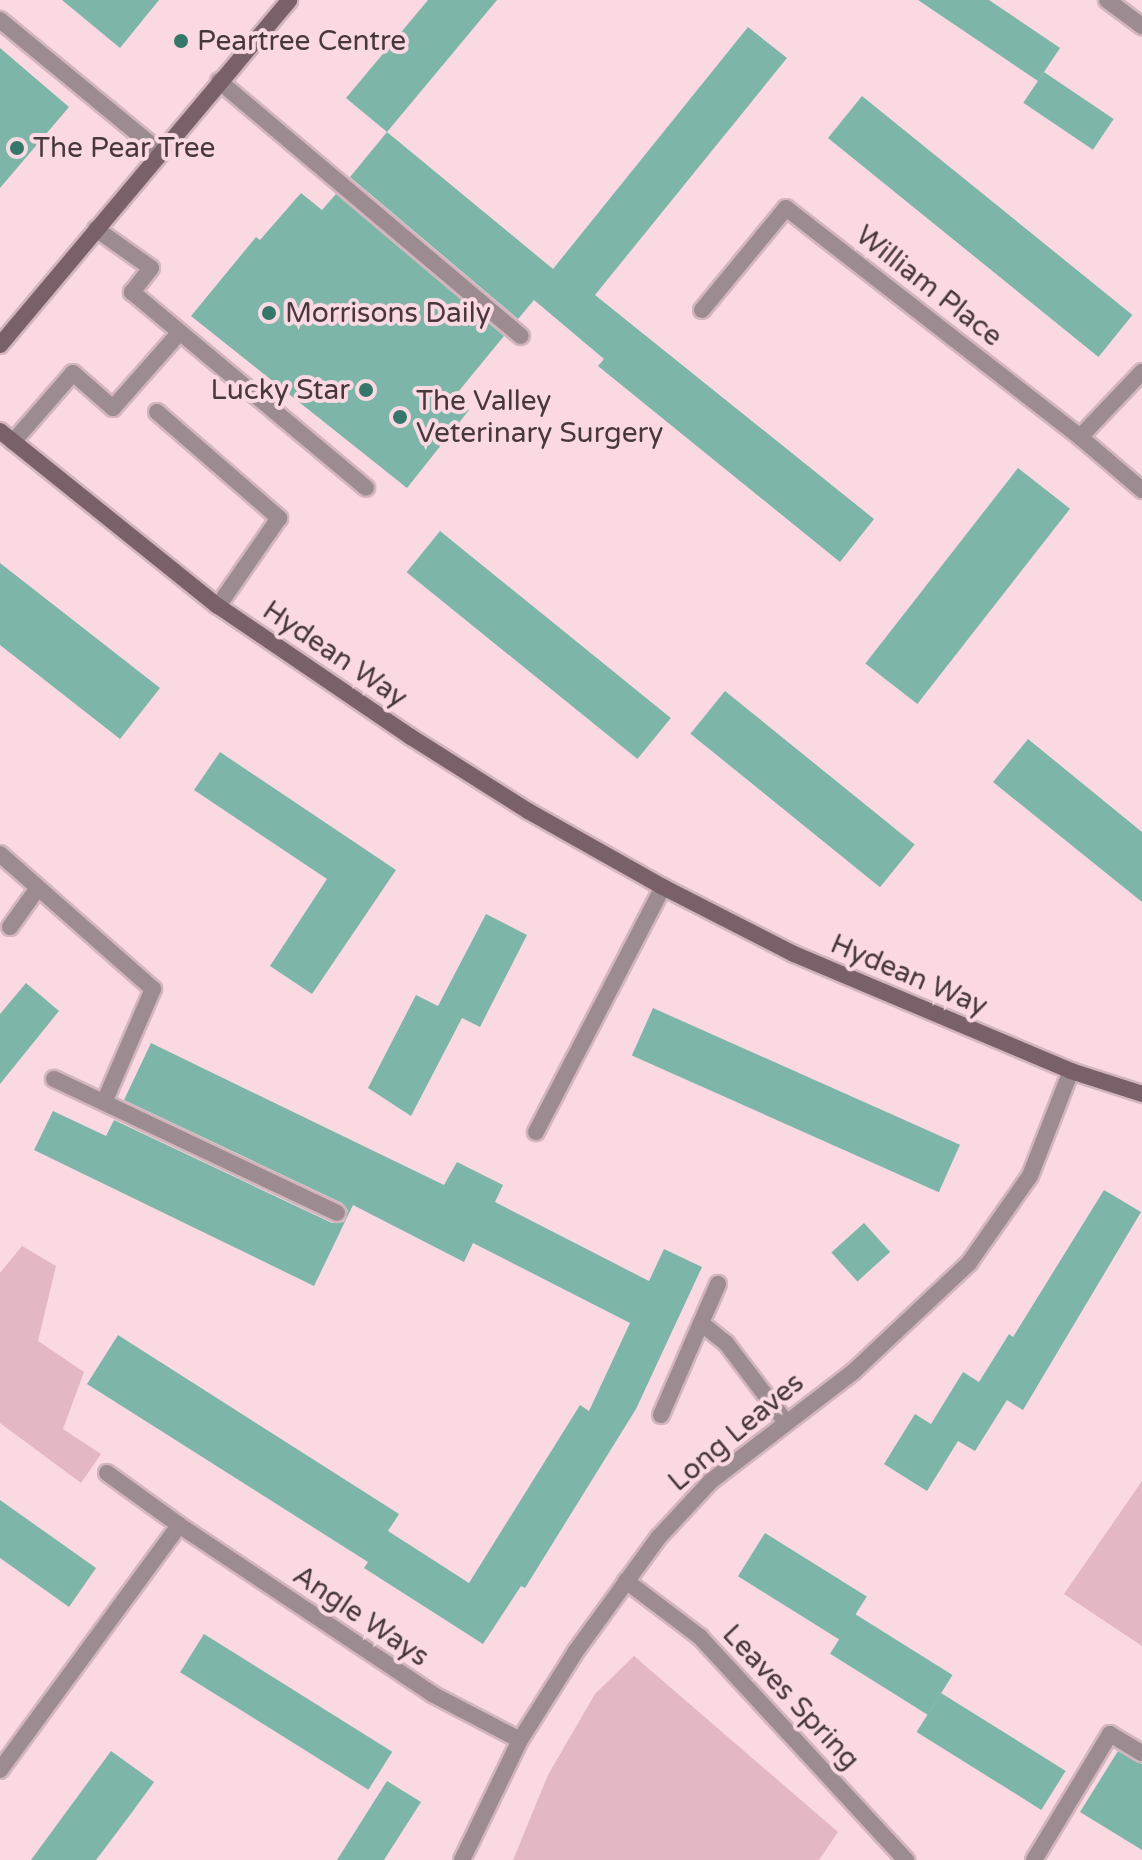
<!DOCTYPE html>
<style>
body{margin:0}
#map{position:relative;width:1142px;height:1860px;overflow:hidden;background:#fad9e3;font-family:"Varela Round",sans-serif}
div>[style]{position:absolute}
.green>*{inset:0;background:#e3b7c4}
.building>*{inset:0;background:#7db6a9;transform-origin:0 0}
.roads{filter:drop-shadow(2px 0 #d3b5be) drop-shadow(-2px 0 #d3b5be) drop-shadow(0 2px #d3b5be) drop-shadow(0 -2px #d3b5be)}
.lane>*{height:16px;margin:-8px;padding:0 8px;transform-origin:8px;border-radius:8px;background:#9c8b90}
.street>*{height:16px;margin:-8px;padding:0 8px;transform-origin:8px;border-radius:8px;background:#9c8b90}
.secondary>*{height:16px;margin:-8px;padding:0 8px;transform-origin:8px;border-radius:8px;background:#7a6169}
.dots>*{width:22px;height:22px;translate:-50% -50%;box-sizing:border-box;border:4px solid #fad9e3;border-radius:50%}
span{translate:-50% -50%;white-space:nowrap;text-align:center;line-height:1.15;-webkit-text-stroke:8px #fad9e3;paint-order:stroke}
.poi-label{font-size:28px;color:#48373c}
.left{translate:0 -50%;text-align:left}
.right{translate:-100% -50%;text-align:right}
.street-label{font-size:28px;color:#48373c}
</style>
<div id="map">
<div class="green">
<i style="clip-path:polygon(22px 1246px,56px 1266px,38px 1341px,84px 1372px,63px 1429px,101px 1454px,81px 1483px,0 1423px,0 1273px)"></i>
<i style="clip-path:polygon(1142px 1481px,1142px 1646px,1064px 1594px)"></i>
<i style="clip-path:polygon(634px 1656px,838px 1832px,819px 1860px,513px 1860px,548px 1775px,595px 1694px)"></i>
</div>
<div class="building">
<i style="clip-path:polygon(62px 0,159px 0,120px 48px)"></i>
<i style="clip-path:polygon(428px 0,497px 0,387px 132px,346px 98px)"></i>
<i style="clip-path:polygon(918px 0,989px 0,1060px 48px,1038px 81px)"></i>
<i style="clip-path:polygon(748px 27px,787px 58px,595px 295px,874px 519px,840px 562px,598px 366px,604px 359px,534px 300px,518px 319px,350px 177px,387px 132px,553px 269px)"></i>
<i style="clip-path:polygon(0 48px,69px 107px,0 188px)"></i>
<i style="left:1044px;top:72px;width:84px;height:37px;rotate:34deg"></i>
<i style="left:862px;top:96px;width:348px;height:54px;rotate:39deg"></i>
<i style="clip-path:polygon(301px 193px,322px 210px,336px 194px,504px 336px,454px 397px,469px 410px,407px 488px,191px 316px,256px 237px,260px 240px)"></i>
<i style="left:1018px;top:468px;width:66px;height:248px;rotate:38deg"></i>
<i style="left:440px;top:531px;width:297px;height:53px;rotate:39deg"></i>
<i style="clip-path:polygon(0 563px,160px 688px,120px 739px,0 645px)"></i>
<i style="left:725px;top:691px;width:244px;height:55px;rotate:39deg"></i>
<i style="clip-path:polygon(1028px 739px,1142px 832px,1142px 902px,993px 782px)"></i>
<i style="clip-path:polygon(220px 752px,396px 870px,312px 994px,270px 966px,327px 879px,194px 790px)"></i>
<i style="clip-path:polygon(486px 914px,527px 935px,480px 1027px,462px 1018px,411px 1116px,368px 1088px,416px 995px,438px 1006px)"></i>
<i style="clip-path:polygon(26px 983px,59px 1011px,0 1084px,0 1014px)"></i>
<i style="left:653px;top:1008px;width:336px;height:52px;rotate:24deg"></i>
<i style="clip-path:polygon(151px 1043px,444px 1185px,457px 1162px,503px 1185px,495px 1202px,649px 1281px,664px 1249px,702px 1267px,636px 1409px,525px 1588px,521px 1586px,483px 1644px,364px 1568px,368px 1562px,87px 1384px,118px 1335px,399px 1514px,388px 1531px,469px 1583px,580px 1405px,589px 1411px,630px 1323px,473px 1243px,464px 1262px,353px 1205px,314px 1286px,34px 1150px,53px 1111px,106px 1136px,114px 1120px,332px 1223px,344px 1222px,348px 1211px,342px 1203px,124px 1100px)"></i>
<i style="clip-path:polygon(1104px 1190px,1141px 1212px,1023px 1410px,1007px 1400px,975px 1451px,958px 1441px,927px 1491px,884px 1464px,915px 1414px,931px 1424px,963px 1372px,979px 1382px,1009px 1334px,1013px 1337px)"></i>
<i style="left:864px;top:1223px;width:39px;height:44px;rotate:48deg"></i>
<i style="clip-path:polygon(0 1500px,96px 1568px,69px 1607px,0 1558px)"></i>
<i style="left:765px;top:1533px;width:120px;height:51px;rotate:32deg"></i>
<i style="left:855px;top:1614px;width:115px;height:47px;rotate:32deg"></i>
<i style="left:204px;top:1634px;width:222px;height:45px;rotate:32deg"></i>
<i style="left:941px;top:1693px;width:147px;height:46px;rotate:32deg"></i>
<i style="clip-path:polygon(111px 1751px,154px 1782px,130px 1815px,96px 1860px,31px 1860px)"></i>
<i style="clip-path:polygon(1118px 1751px,1142px 1764px,1142px 1850px,1080px 1812px)"></i>
<i style="clip-path:polygon(387px 1781px,421px 1802px,384px 1860px,337px 1860px)"></i>
</div>
<div class="roads">
<div class="lane">
<i style="left:0;top:20px;width:207px;rotate:39.5deg"></i>
<i style="left:219px;top:81px;width:395px;rotate:40.2deg"></i>
<i style="left:157px;top:412px;width:162px;rotate:41deg"></i>
<i style="left:279px;top:518px;width:107px;rotate:124.7deg"></i>
<i style="left:0;top:854px;width:204px;rotate:41.4deg"></i>
<i style="left:153px;top:989px;width:123px;rotate:113.4deg"></i>
<i style="left:10px;top:927px;width:48px;rotate:-54.3deg"></i>
<i style="left:54px;top:1079px;width:313px;rotate:25.3deg"></i>
<i style="left:701px;top:1323px;width:32px;rotate:39deg"></i>
<i style="left:726px;top:1343px;width:98px;rotate:52.9deg"></i>
<i style="left:661px;top:1415px;width:143px;rotate:-66.5deg"></i>
<i style="left:1034px;top:1860px;width:147px;rotate:-58.9deg"></i>
<i style="left:1110px;top:1734px;width:37px;rotate:31deg"></i>
</div>
<div class="street">
<i style="left:1107px;top:0;width:44px;rotate:36.6deg"></i>
<i style="left:96px;top:229px;width:67px;rotate:35.3deg"></i>
<i style="left:151px;top:268px;width:31px;rotate:128deg"></i>
<i style="left:132px;top:292px;width:305px;rotate:39.9deg"></i>
<i style="left:702px;top:310px;width:132px;rotate:-50.5deg"></i>
<i style="left:786px;top:208px;width:373px;rotate:37.9deg"></i>
<i style="left:1080px;top:437px;width:82px;rotate:40.5deg"></i>
<i style="left:1080px;top:437px;width:90px;rotate:-46.4deg"></i>
<i style="left:13px;top:442px;width:91px;rotate:-49deg"></i>
<i style="left:73px;top:373px;width:53px;rotate:41.2deg"></i>
<i style="left:113px;top:408px;width:101px;rotate:-48.6deg"></i>
<i style="left:536px;top:1132px;width:276px;rotate:-62.6deg"></i>
<i style="left:107px;top:1473px;width:89px;rotate:35.8deg"></i>
<i style="left:626px;top:1581px;width:93px;rotate:37.1deg"></i>
<i style="left:700px;top:1637px;width:304px;rotate:47.3deg"></i>
<i style="left:0;top:1770px;width:303px;rotate:-53.8deg"></i>
<i style="left:179px;top:1525px;width:304px;rotate:33.7deg"></i>
<i style="left:432px;top:1694px;width:99px;rotate:27.6deg"></i>
<i style="left:462px;top:1860px;width:133px;rotate:-64.2deg"></i>
<i style="left:520px;top:1740px;width:105px;rotate:-57.8deg"></i>
<i style="left:576px;top:1651px;width:140px;rotate:-54deg"></i>
<i style="left:658px;top:1538px;width:78px;rotate:-47.1deg"></i>
<i style="left:711px;top:1481px;width:179px;rotate:-37.5deg"></i>
<i style="left:853px;top:1372px;width:159px;rotate:-43.2deg"></i>
<i style="left:969px;top:1263px;width:106px;rotate:-55deg"></i>
<i style="left:1030px;top:1176px;width:113px;rotate:-68.7deg"></i>
</div>
<div class="secondary">
<i style="left:0;top:345px;width:450px;rotate:-50deg"></i>
<i style="left:0;top:431px;width:280px;rotate:38.8deg"></i>
<i style="left:218px;top:606px;width:233px;rotate:34.2deg"></i>
<i style="left:411px;top:737px;width:138px;rotate:32.3deg"></i>
<i style="left:528px;top:811px;width:155px;rotate:29.4deg"></i>
<i style="left:663px;top:887px;width:147px;rotate:27.1deg"></i>
<i style="left:794px;top:954px;width:301px;rotate:22.9deg"></i>
<i style="left:1071px;top:1071px;width:75px;rotate:17.9deg"></i>
</div>
</div>
<div class="dots">
<i style="left:181px;top:41px;background:#35786a"></i>
<i style="left:17px;top:148px;background:#35786a"></i>
<i style="left:269px;top:313px;background:#35786a"></i>
<i style="left:366px;top:390px;background:#35786a"></i>
<i style="left:400px;top:417px;background:#35786a"></i>
</div>
<div class="poi-label">
<span class="left" style="left:197px;top:41px">Peartree Centre</span>
<span class="left" style="left:33px;top:148px">The Pear Tree</span>
<span class="left" style="left:285px;top:313px">Morrisons Daily</span>
<span class="right" style="left:350px;top:390px">Lucky Star</span>
<span class="left" style="left:416px;top:417px">The Valley<br>Veterinary Surgery</span>
</div>
<div class="street-label">
<span style="left:929px;top:286px;rotate:38deg">William Place</span>
<span style="left:335px;top:654px;rotate:34deg">Hydean Way</span>
<span style="left:909px;top:975px;rotate:23deg">Hydean Way</span>
<span style="left:736px;top:1432px;rotate:-40deg">Long Leaves</span>
<span style="left:361px;top:1616px;rotate:34deg">Angle Ways</span>
<span style="left:791px;top:1697px;rotate:47deg">Leaves Spring</span>
</div>
</div>
